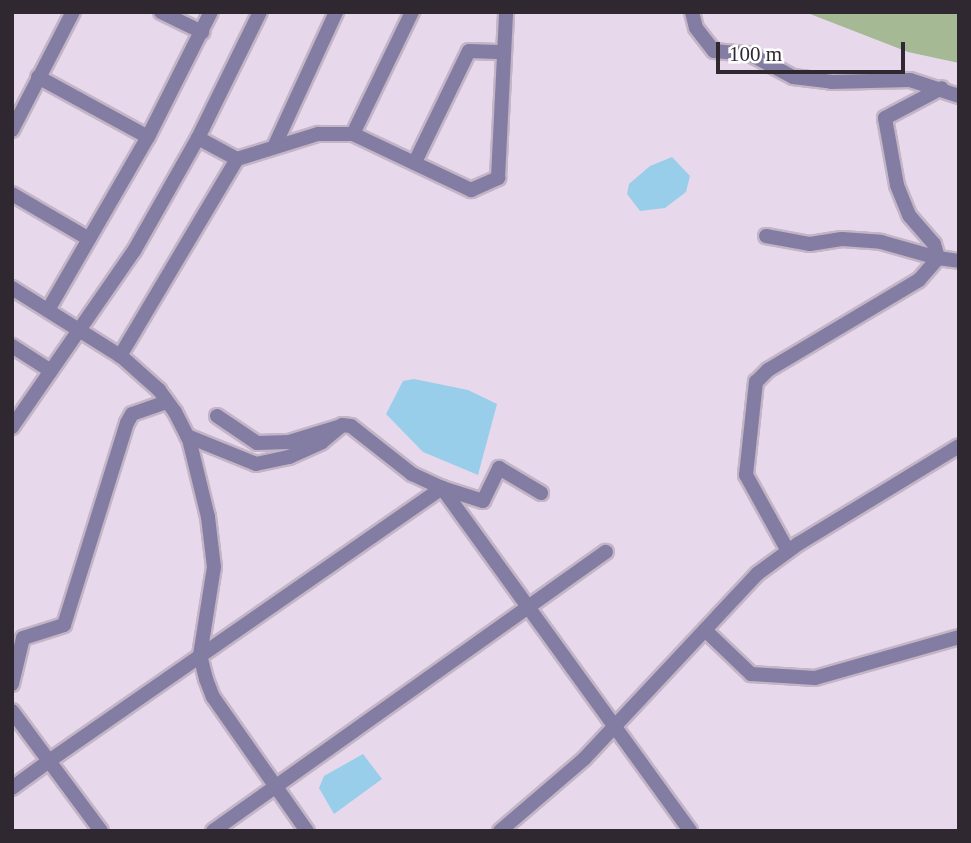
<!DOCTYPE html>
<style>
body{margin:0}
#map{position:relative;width:971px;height:843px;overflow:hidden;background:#e8d8eb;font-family:"Times New Roman",serif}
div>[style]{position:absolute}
.green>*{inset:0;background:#a4b994}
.water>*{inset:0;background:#99ceea}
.roads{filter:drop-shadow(2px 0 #c3b5c6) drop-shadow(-2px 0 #c3b5c6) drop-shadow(0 2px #c3b5c6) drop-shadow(0 -2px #c3b5c6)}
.minor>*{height:14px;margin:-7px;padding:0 7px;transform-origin:7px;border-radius:7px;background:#847da3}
.tertiary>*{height:14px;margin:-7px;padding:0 7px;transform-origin:7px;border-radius:7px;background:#847da3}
span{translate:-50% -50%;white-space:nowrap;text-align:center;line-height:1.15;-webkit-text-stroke:7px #fff;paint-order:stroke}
.frame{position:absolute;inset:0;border:14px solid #2f2830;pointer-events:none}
.scale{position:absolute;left:716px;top:42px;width:189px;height:32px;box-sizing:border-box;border:4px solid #2f2830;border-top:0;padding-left:9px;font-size:21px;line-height:24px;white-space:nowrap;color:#2f2830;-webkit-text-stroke:5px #fff;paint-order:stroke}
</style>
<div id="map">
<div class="green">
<i style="clip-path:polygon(805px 12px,959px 12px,959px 63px,908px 52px)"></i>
</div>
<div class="water">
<i style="clip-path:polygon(672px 157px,690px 176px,686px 192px,665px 208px,640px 211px,627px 194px,629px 184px,650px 166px)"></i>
<i style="clip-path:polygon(414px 379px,468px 390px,497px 404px,478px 475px,423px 452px,386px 414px,403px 381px)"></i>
<i style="clip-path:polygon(363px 754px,382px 779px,334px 814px,319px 788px,324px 776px)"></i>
</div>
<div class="roads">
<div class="minor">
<i style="left:161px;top:12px;width:46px;rotate:26deg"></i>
<i style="left:692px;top:12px;width:16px;rotate:76deg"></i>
<i style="left:696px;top:28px;width:29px;rotate:52deg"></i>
<i style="left:714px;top:51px;width:36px;rotate:5deg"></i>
<i style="left:750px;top:54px;width:49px;rotate:28.1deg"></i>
<i style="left:793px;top:77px;width:38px;rotate:7deg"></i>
<i style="left:831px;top:82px;width:79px;rotate:-1.5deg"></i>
<i style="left:910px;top:80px;width:52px;rotate:18.1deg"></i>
<i style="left:38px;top:77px;width:125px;rotate:28.6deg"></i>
<i style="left:12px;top:130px;width:133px;rotate:-62.7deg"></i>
<i style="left:353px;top:134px;width:136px;rotate:-64.2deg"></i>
<i style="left:198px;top:138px;width:44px;rotate:28.3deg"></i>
<i style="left:237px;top:159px;width:85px;rotate:-17.2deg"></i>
<i style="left:318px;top:134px;width:35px"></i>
<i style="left:353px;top:134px;width:131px;rotate:25.4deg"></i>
<i style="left:471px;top:190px;width:30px;rotate:-24deg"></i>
<i style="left:498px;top:178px;width:166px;rotate:-87.2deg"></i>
<i style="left:274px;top:147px;width:149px;rotate:-65.3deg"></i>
<i style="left:415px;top:162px;width:123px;rotate:-64.1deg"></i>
<i style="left:469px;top:51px;width:35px;rotate:2deg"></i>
<i style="left:12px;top:194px;width:89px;rotate:30.3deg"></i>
<i style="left:766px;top:236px;width:45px;rotate:10.3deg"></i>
<i style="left:810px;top:244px;width:32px;rotate:-9deg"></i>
<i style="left:842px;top:239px;width:39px;rotate:4deg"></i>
<i style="left:881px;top:242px;width:59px;rotate:15.7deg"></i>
<i style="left:938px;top:258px;width:15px;rotate:-106deg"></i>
<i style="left:934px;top:244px;width:38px;rotate:-131deg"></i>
<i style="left:909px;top:215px;width:32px;rotate:-112deg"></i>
<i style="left:897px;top:185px;width:68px;rotate:-100.2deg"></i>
<i style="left:885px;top:118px;width:64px;rotate:-27.8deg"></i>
<i style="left:12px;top:346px;width:46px;rotate:32.7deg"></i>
<i style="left:120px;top:356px;width:229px;rotate:-59.3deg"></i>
<i style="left:217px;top:416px;width:48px;rotate:34deg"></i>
<i style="left:257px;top:443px;width:32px;rotate:-2deg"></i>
<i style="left:289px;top:442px;width:54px;rotate:-17.1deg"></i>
<i style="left:12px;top:427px;width:214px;rotate:-55.3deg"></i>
<i style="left:134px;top:251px;width:130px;rotate:-60.5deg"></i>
<i style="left:198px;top:138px;width:140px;rotate:-63.8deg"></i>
<i style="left:187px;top:436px;width:74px;rotate:22.1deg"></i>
<i style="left:256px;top:464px;width:34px;rotate:-12deg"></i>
<i style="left:289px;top:457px;width:36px;rotate:-24deg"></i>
<i style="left:322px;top:442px;width:26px;rotate:-40deg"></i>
<i style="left:342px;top:425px;width:9px;rotate:6deg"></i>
<i style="left:351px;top:426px;width:78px;rotate:38.2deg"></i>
<i style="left:412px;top:474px;width:33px;rotate:25deg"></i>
<i style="left:442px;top:488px;width:43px;rotate:17.6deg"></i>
<i style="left:483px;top:501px;width:37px;rotate:-64deg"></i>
<i style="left:499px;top:468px;width:49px;rotate:30.8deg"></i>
<i style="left:788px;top:551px;width:87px;rotate:-118.9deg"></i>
<i style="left:746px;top:475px;width:94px;rotate:-83.9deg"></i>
<i style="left:756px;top:382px;width:17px;rotate:-45deg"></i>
<i style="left:768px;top:370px;width:176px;rotate:-30.8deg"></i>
<i style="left:919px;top:280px;width:29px;rotate:-49deg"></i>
<i style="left:938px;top:258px;width:21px;rotate:8deg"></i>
<i style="left:705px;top:630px;width:64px;rotate:43.7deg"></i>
<i style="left:751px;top:674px;width:64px;rotate:3.6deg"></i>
<i style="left:815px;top:678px;width:150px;rotate:-15.9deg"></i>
<i style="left:12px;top:684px;width:47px;rotate:-76.6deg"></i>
<i style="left:23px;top:638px;width:43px;rotate:-17.6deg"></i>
<i style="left:64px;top:625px;width:212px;rotate:-72.7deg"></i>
<i style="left:127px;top:423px;width:10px;rotate:-61deg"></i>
<i style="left:132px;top:414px;width:37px;rotate:-19deg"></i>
<i style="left:12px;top:711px;width:62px;rotate:53.5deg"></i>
<i style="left:49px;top:761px;width:46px;rotate:143.9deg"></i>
<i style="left:101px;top:831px;width:87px;rotate:-126.6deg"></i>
<i style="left:49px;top:761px;width:479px;rotate:-34.8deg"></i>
<i style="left:442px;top:488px;width:423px;rotate:54.1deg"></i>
<i style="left:213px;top:831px;width:482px;rotate:-35.4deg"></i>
</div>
<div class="tertiary">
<i style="left:12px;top:288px;width:130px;rotate:32.1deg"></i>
<i style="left:122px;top:357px;width:50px;rotate:41.7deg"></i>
<i style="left:159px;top:390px;width:27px;rotate:54deg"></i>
<i style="left:175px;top:412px;width:30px;rotate:63deg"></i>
<i style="left:189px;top:439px;width:80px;rotate:76.3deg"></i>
<i style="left:208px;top:517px;width:50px;rotate:83.2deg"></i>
<i style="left:214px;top:567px;width:89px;rotate:99deg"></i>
<i style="left:200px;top:655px;width:25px;rotate:76deg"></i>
<i style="left:206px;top:679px;width:19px;rotate:69deg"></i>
<i style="left:213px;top:697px;width:164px;rotate:55deg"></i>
<i style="left:48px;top:310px;width:200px;rotate:-60deg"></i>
<i style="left:148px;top:137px;width:140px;rotate:-63.3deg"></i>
<i style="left:500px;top:831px;width:111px;rotate:-40.6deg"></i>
<i style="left:584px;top:759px;width:253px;rotate:-46.9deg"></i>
<i style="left:757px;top:574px;width:51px;rotate:-36.2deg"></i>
<i style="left:798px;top:544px;width:188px;rotate:-31.3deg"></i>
</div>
</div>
<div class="frame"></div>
<div class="scale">100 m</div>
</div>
